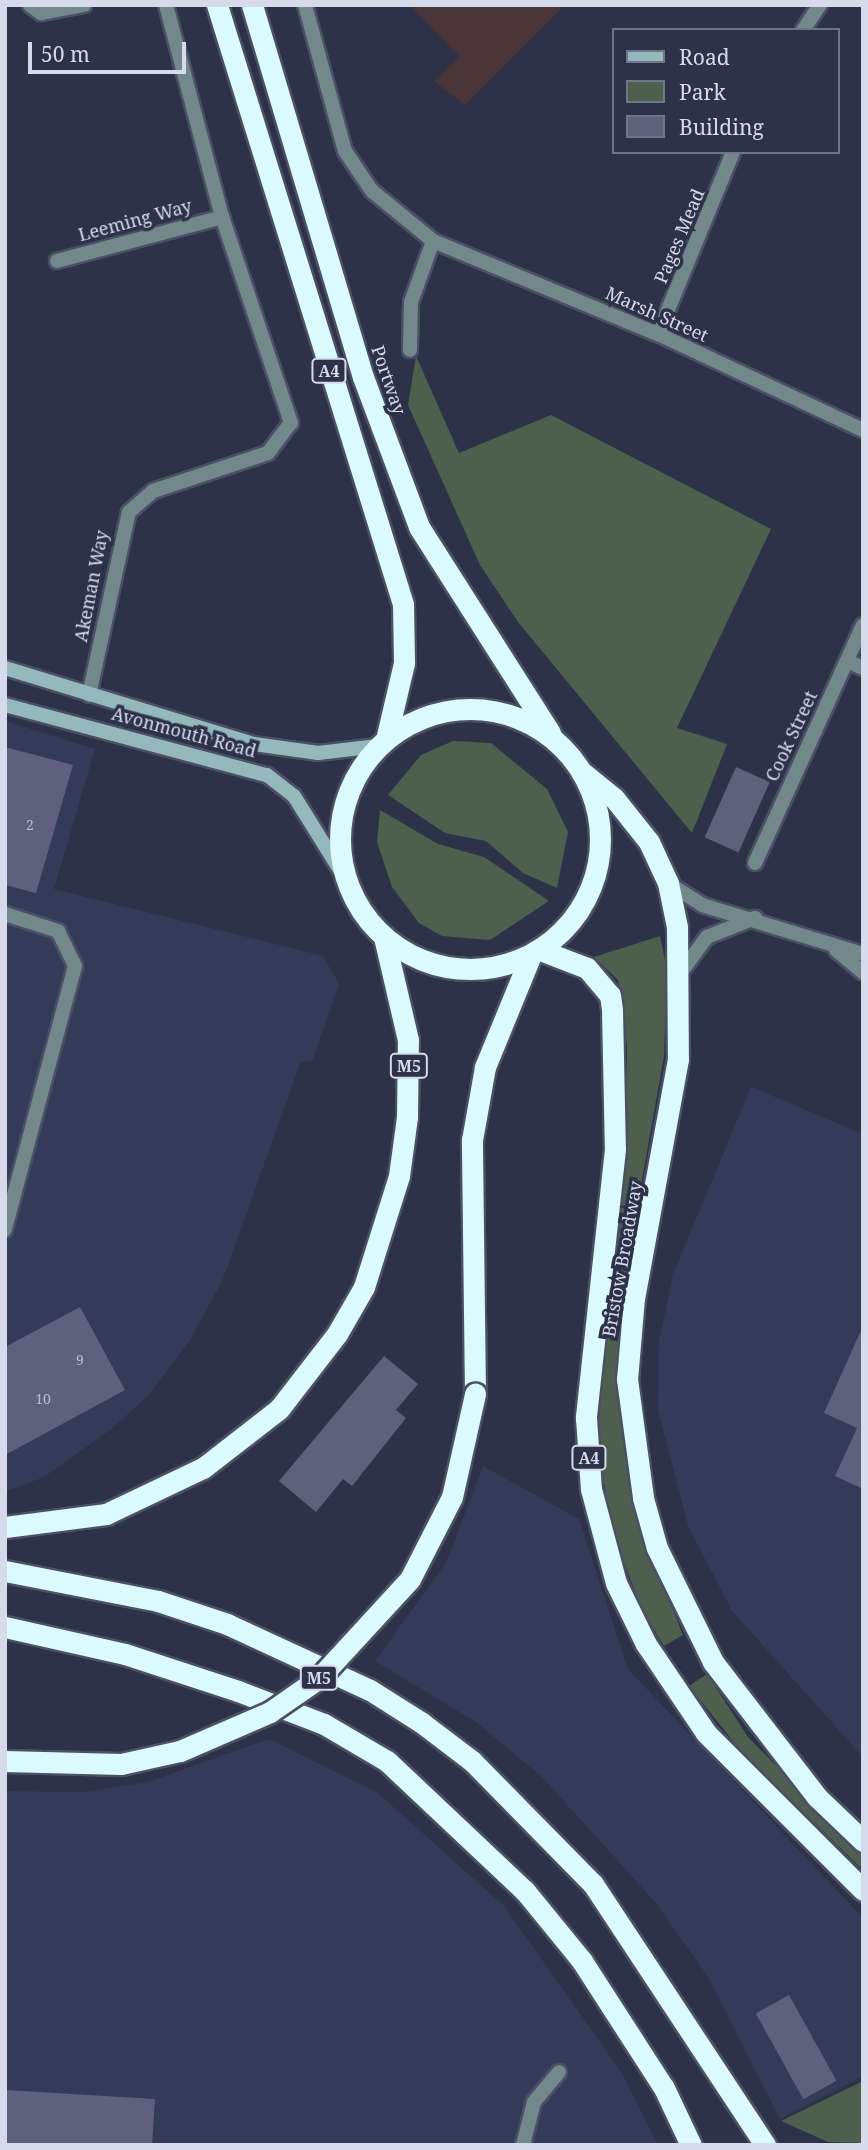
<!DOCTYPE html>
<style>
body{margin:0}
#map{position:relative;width:868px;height:2150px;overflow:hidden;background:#2d3249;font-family:"Noto Serif",serif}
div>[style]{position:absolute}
.built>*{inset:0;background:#343a58}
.education>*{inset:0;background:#493538}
.green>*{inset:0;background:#4e5f4d}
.building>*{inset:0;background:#5f617c;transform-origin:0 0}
.roads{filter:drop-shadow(2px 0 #4b5066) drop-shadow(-2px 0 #4b5066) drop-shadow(0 2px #4b5066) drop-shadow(0 -2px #4b5066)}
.street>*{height:14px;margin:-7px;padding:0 7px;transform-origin:7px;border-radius:7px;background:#72888b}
.secondary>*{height:14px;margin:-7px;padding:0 7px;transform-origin:7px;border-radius:7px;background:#95b8bc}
.highway>*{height:21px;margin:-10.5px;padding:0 10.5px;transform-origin:10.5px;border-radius:10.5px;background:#dafafe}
.highway>.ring{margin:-10.5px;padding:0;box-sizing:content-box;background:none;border:21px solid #dafafe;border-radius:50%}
.bridges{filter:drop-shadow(2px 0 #4b5066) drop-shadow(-2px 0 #4b5066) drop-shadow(0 2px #4b5066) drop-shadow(0 -2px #4b5066)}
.highway-bridge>*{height:21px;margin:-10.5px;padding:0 10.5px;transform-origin:10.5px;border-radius:10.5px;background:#dafafe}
span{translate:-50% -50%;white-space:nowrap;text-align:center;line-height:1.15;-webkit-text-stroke:7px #2d3249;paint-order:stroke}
.number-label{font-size:14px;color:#b8bcce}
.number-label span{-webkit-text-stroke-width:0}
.shield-label span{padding:2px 5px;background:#2d3249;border:2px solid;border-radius:5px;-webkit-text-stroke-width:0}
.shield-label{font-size:16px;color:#d6daea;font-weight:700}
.street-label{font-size:18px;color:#d6daea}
.frame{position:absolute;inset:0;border:7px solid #d6daea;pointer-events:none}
.legend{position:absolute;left:612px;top:28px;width:228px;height:126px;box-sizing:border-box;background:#2d3249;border:2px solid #717589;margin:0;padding:9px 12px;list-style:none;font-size:21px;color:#d6daea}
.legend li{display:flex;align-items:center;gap:14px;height:35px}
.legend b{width:35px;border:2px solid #717589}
.scale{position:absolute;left:28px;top:42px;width:158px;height:32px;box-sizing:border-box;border:4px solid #d6daea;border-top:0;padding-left:9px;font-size:21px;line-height:24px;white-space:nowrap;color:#d6daea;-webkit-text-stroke:5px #2d3249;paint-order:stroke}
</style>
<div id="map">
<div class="built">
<i style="clip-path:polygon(5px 721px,95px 749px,54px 889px,323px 956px,339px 984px,312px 1062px,301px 1061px,223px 1279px,192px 1337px,149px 1395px,110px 1430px,44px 1477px,5px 1492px)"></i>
<i style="clip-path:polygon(751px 1087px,863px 1134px,863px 1757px,732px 1611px,688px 1526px,658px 1410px,659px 1342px,673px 1274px)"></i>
<i style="clip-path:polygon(483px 1466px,579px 1519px,628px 1669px,863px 1918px,863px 2076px,780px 2119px,708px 1977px,656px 1903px,541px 1776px,476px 1722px,375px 1661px,446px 1563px)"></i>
<i style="clip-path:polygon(269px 1739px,378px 1793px,504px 1906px,622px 2073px,658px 2145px,5px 2145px,5px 1791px,84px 1792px,148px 1782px)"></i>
</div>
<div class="education">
<i style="clip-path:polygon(409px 5px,565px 5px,465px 105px,434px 81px,460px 57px)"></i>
</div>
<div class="green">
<i style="clip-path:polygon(416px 356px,459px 453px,551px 415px,771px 529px,677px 728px,727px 744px,692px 833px,518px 622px,480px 565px,408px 405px)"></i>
<i style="clip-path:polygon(453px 741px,491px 743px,547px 789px,568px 832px,557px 888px,523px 873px,486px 841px,445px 833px,388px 795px,421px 755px)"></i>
<i style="clip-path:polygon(380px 810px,438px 844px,484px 857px,549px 901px,490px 940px,442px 936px,419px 923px,392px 887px,377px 842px)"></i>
<i style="clip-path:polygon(660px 936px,667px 970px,664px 1056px,626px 1270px,616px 1385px,635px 1514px,683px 1635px,664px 1646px,642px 1610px,611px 1528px,597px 1437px,597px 1391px,626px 1153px,627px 1046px,618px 980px,594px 957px)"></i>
<i style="clip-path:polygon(707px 1674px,748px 1737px,863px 1855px,863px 1870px,741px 1751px,689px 1686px)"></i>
<i style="clip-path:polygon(863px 2081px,863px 2143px,828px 2142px,781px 2121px)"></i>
</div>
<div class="building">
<i style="clip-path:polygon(5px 747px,73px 765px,36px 893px,5px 885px)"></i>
<i style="left:736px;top:767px;width:37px;height:77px;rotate:24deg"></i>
<i style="clip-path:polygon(80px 1307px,125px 1390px,5px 1455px,5px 1347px)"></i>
<i style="clip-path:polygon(863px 1326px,863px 1489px,835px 1476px,857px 1428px,824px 1413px)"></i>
<i style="clip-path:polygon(384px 1356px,418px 1384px,396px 1410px,406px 1418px,352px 1486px,343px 1479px,316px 1512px,279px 1481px)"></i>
<i style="left:789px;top:1995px;width:98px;height:38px;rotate:61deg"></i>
<i style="clip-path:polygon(5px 2090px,155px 2099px,152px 2145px,5px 2145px)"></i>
</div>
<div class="roads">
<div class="street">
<i style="left:30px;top:5px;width:14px;rotate:36deg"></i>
<i style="left:41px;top:13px;width:44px;rotate:-10.5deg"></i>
<i style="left:305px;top:5px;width:151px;rotate:74.7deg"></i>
<i style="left:345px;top:151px;width:48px;rotate:56deg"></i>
<i style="left:372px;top:191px;width:79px;rotate:39.3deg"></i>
<i style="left:433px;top:241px;width:65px;rotate:109.8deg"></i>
<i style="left:411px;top:302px;width:48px;rotate:91.2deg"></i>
<i style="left:803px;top:30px;width:30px;rotate:-56deg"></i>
<i style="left:433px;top:241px;width:243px;rotate:22.5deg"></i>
<i style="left:658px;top:334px;width:226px;rotate:25.1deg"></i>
<i style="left:57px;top:261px;width:171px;rotate:-14.9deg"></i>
<i style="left:658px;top:334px;width:197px;rotate:-67.6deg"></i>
<i style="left:847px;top:661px;width:17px;rotate:24deg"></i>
<i style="left:89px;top:695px;width:187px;rotate:-77.7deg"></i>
<i style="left:129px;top:512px;width:32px;rotate:-41deg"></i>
<i style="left:153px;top:491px;width:121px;rotate:-18.3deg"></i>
<i style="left:268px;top:453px;width:38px;rotate:-53deg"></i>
<i style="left:291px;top:423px;width:217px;rotate:-108.5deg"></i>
<i style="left:222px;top:217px;width:219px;rotate:-104.8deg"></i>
<i style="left:755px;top:863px;width:261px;rotate:-65.6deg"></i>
<i style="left:669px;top:884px;width:39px;rotate:32deg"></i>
<i style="left:702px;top:905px;width:168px;rotate:16.9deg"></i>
<i style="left:5px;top:914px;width:56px;rotate:17.8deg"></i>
<i style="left:58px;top:931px;width:39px;rotate:64deg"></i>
<i style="left:75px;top:966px;width:273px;rotate:104.9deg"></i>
<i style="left:836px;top:950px;width:35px;rotate:40deg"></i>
<i style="left:681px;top:972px;width:44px;rotate:-53.4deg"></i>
<i style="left:707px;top:937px;width:52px;rotate:-21.6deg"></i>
<i style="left:523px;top:2145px;width:44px;rotate:-75.7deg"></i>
<i style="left:534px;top:2102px;width:39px;rotate:-50deg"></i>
</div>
<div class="secondary">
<i style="left:5px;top:668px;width:260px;rotate:17deg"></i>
<i style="left:254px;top:744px;width:65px;rotate:8deg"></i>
<i style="left:318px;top:753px;width:60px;rotate:-6.7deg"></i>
<i style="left:5px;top:705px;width:271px;rotate:15deg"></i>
<i style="left:267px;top:775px;width:34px;rotate:38deg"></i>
<i style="left:294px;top:796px;width:97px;rotate:58.1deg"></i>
</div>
<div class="highway">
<i style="left:217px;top:5px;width:627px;rotate:72.75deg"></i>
<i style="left:403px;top:604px;width:59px;rotate:89deg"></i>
<i style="left:404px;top:663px;width:79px;rotate:103.2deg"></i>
<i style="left:252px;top:5px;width:388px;rotate:73.4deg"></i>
<i style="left:363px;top:377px;width:160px;rotate:69.5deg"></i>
<i style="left:419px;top:527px;width:244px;rotate:57.5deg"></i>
<i class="ring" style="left:340px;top:709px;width:239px;height:239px"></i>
<i style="left:583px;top:773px;width:40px;rotate:39deg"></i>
<i style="left:614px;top:798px;width:56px;rotate:51.5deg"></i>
<i style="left:649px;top:842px;width:45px;rotate:65.1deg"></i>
<i style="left:668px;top:883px;width:45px;rotate:78.4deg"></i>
<i style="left:677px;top:927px;width:132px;rotate:89.6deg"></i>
<i style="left:678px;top:1059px;width:243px;rotate:100.4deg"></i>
<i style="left:634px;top:1298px;width:81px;rotate:94.9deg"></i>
<i style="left:627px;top:1379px;width:120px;rotate:82.3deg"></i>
<i style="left:643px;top:1498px;width:52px;rotate:74.4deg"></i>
<i style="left:657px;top:1548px;width:127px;rotate:63.8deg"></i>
<i style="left:713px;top:1662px;width:170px;rotate:52.4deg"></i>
<i style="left:817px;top:1797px;width:64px;rotate:43.7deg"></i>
<i style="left:540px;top:950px;width:50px;rotate:21deg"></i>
<i style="left:587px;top:968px;width:35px;rotate:50deg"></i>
<i style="left:610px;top:995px;width:15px;rotate:82deg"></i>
<i style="left:612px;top:1010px;width:139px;rotate:88.8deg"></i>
<i style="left:615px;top:1149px;width:271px;rotate:96.2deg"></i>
<i style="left:586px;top:1418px;width:71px;rotate:86deg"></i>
<i style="left:591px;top:1489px;width:97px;rotate:75.1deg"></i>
<i style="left:616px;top:1583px;width:68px;rotate:63.8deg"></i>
<i style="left:646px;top:1644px;width:107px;rotate:56deg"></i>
<i style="left:706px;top:1733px;width:222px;rotate:45deg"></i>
<i style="left:475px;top:1394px;width:254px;rotate:-90.7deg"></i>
<i style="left:472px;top:1140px;width:74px;rotate:-79.9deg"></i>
<i style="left:485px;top:1067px;width:121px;rotate:-67.7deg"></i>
<i style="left:5px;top:1527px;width:102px;rotate:-7.3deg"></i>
<i style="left:106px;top:1514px;width:107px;rotate:-25.4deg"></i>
<i style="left:203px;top:1468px;width:96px;rotate:-37.8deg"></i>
<i style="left:279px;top:1409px;width:95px;rotate:-52.3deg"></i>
<i style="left:337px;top:1334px;width:54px;rotate:-60.1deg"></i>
<i style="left:364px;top:1287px;width:116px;rotate:-72.5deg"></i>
<i style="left:399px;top:1176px;width:60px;rotate:-82.3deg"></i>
<i style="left:407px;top:1117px;width:77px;rotate:-89.3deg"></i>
<i style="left:408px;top:1040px;width:106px;rotate:-103.1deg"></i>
<i style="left:5px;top:1571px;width:156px;rotate:11.1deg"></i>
<i style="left:158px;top:1601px;width:73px;rotate:18.4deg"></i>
<i style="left:227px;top:1624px;width:157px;rotate:24.8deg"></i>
<i style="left:370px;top:1690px;width:62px;rotate:32.4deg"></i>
<i style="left:422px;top:1723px;width:63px;rotate:37.2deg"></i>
<i style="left:472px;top:1761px;width:173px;rotate:45.5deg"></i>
<i style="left:593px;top:1884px;width:313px;rotate:56.6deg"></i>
<i style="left:5px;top:1627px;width:123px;rotate:12.7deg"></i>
<i style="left:125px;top:1654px;width:119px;rotate:18.1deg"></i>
<i style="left:238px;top:1691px;width:92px;rotate:21deg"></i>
<i style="left:324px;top:1724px;width:73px;rotate:30.4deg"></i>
<i style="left:387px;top:1761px;width:190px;rotate:43.3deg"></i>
<i style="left:525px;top:1891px;width:90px;rotate:50.8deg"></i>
<i style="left:582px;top:1961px;width:151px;rotate:57.2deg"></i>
<i style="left:664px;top:2088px;width:63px;rotate:64.7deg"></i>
</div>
</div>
<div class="bridges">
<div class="highway-bridge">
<i style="left:5px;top:1761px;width:116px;rotate:1.5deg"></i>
<i style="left:121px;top:1764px;width:60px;rotate:-12.4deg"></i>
<i style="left:180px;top:1751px;width:98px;rotate:-23.4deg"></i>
<i style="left:270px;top:1712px;width:60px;rotate:-34.8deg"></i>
<i style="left:319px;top:1678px;width:134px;rotate:-47.4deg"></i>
<i style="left:410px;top:1579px;width:92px;rotate:-62.9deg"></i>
<i style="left:452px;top:1497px;width:106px;rotate:-77.4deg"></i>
</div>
</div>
<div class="number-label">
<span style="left:30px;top:825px">2</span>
<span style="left:80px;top:1360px">9</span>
<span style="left:43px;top:1399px">10</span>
</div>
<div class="shield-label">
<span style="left:329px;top:371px">A4</span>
<span style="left:409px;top:1066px">M5</span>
<span style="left:589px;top:1458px">A4</span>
<span style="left:319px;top:1678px">M5</span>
</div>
<div class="street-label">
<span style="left:135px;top:220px;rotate:-15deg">Leeming Way</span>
<span style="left:679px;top:236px;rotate:-67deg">Pages Mead</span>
<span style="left:657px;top:314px;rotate:24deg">Marsh Street</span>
<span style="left:389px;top:380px;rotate:71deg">Portway</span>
<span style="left:91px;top:586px;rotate:-79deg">Akeman Way</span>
<span style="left:184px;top:732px;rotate:15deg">Avonmouth Road</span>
<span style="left:791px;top:736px;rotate:-65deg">Cook Street</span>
<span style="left:622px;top:1259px;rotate:-80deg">Bristow Broadway</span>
</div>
<div class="frame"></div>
<ul class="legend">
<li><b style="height:9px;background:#95b8bc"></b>Road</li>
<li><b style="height:19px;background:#4e5f4d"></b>Park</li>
<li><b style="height:19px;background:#5f617c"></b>Building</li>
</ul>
<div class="scale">50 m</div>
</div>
